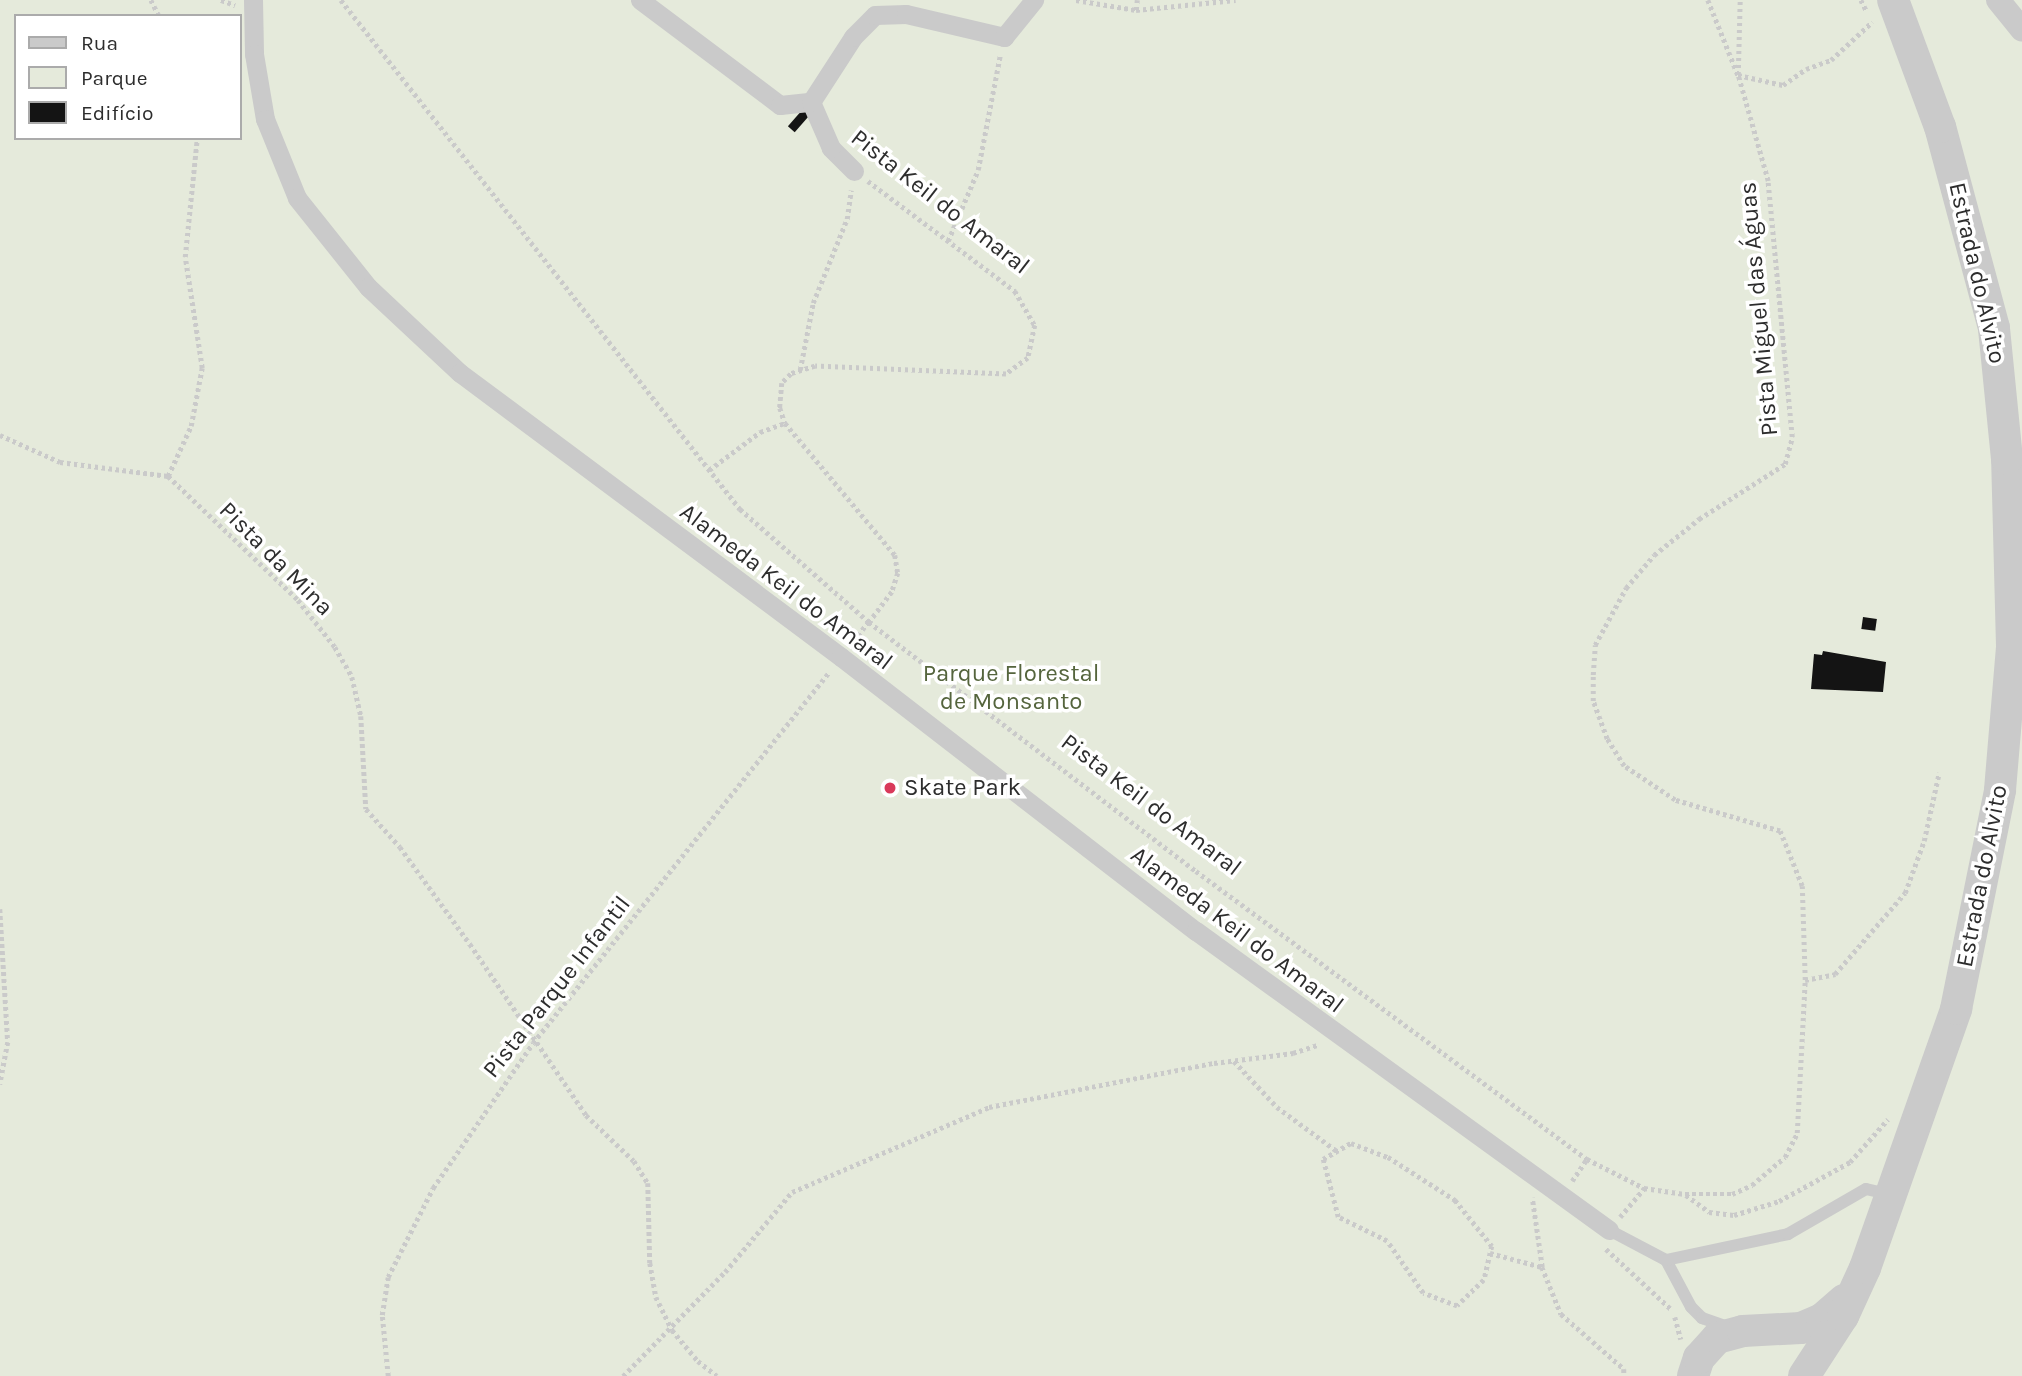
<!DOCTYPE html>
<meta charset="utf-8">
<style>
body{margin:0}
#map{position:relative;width:2022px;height:1376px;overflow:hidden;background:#fff;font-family:Karla,sans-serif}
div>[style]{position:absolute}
.green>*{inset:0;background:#e5eadb}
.building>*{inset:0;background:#141414;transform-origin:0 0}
.path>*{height:4.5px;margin-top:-2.25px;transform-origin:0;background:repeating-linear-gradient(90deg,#cacaca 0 3.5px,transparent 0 7px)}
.service>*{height:12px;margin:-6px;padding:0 6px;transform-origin:6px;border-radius:6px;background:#cacaca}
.pedestrian>*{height:19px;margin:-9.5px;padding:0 9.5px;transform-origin:9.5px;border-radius:9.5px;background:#cacaca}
.minor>*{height:24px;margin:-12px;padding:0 12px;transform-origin:12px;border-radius:12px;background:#cacaca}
.tertiary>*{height:32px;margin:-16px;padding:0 16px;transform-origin:16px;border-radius:16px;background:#cacaca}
.dots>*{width:19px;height:19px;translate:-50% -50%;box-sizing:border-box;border:4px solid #fff;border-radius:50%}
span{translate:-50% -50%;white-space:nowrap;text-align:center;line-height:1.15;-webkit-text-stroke:7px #fff;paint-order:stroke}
.street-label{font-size:24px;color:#2d2d2d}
.park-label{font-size:24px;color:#55653d}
.poi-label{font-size:24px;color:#2d2d2d}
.left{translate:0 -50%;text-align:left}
.legend{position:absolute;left:14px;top:14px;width:228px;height:126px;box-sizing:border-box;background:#fff;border:2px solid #ababab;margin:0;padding:9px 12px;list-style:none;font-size:21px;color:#2d2d2d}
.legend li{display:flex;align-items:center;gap:14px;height:35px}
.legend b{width:35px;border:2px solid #ababab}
</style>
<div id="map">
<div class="green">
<i style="clip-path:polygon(evenodd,0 0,2022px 0,2022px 1376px,0 1376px,0 0,16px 16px,240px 16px,240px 138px,16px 138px,16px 16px)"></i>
</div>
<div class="building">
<i style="left:803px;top:109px;width:9px;height:23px;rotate:41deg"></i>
<i style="left:1863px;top:617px;width:14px;height:12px;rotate:8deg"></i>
<i style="clip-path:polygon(1823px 651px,1886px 662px,1883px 692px,1811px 689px,1814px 654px,1822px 655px)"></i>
</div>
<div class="path">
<i style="left:151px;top:0;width:18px;rotate:63deg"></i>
<i style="left:221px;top:0;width:15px;rotate:20deg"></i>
<i style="left:341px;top:0;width:647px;rotate:51.91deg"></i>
<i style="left:740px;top:509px;width:171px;rotate:41.2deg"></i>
<i style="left:869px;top:622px;width:28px;rotate:129deg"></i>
<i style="left:1076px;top:0;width:61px;rotate:9.5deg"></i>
<i style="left:1136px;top:10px;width:100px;rotate:-5.8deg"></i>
<i style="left:1708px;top:0;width:81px;rotate:68.2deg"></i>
<i style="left:1738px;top:75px;width:46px;rotate:12.5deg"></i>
<i style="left:1783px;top:85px;width:28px;rotate:-35deg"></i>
<i style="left:1806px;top:69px;width:27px;rotate:-20deg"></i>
<i style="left:1831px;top:60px;width:56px;rotate:-42.8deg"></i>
<i style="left:1861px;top:0;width:13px;rotate:63deg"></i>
<i style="left:1136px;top:10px;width:10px;rotate:-84deg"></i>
<i style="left:868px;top:181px;width:184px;rotate:36.8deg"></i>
<i style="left:1015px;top:291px;width:39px;rotate:60deg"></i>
<i style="left:1035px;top:325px;width:34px;rotate:102deg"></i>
<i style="left:1028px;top:358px;width:27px;rotate:144deg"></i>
<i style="left:1006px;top:374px;width:191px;rotate:-177.6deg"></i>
<i style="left:815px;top:366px;width:25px;rotate:162deg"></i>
<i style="left:791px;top:374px;width:13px;rotate:135deg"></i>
<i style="left:782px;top:383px;width:25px;rotate:95deg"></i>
<i style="left:780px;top:408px;width:16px;rotate:72deg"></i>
<i style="left:785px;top:423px;width:172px;rotate:50.2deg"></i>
<i style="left:895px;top:555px;width:18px;rotate:81deg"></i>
<i style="left:898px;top:573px;width:20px;rotate:108deg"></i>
<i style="left:892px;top:592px;width:38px;rotate:127deg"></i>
<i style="left:869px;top:622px;width:411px;rotate:37.3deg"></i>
<i style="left:1196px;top:871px;width:486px;rotate:36.4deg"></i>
<i style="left:1587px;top:1159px;width:64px;rotate:27deg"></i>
<i style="left:1644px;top:1188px;width:41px;rotate:8.3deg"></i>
<i style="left:1685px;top:1194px;width:47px"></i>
<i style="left:1732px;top:1194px;width:22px;rotate:-24deg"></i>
<i style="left:1752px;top:1185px;width:43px;rotate:-40.3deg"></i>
<i style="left:1785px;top:1157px;width:27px;rotate:-63deg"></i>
<i style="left:1797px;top:1133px;width:153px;rotate:-87deg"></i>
<i style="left:1805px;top:980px;width:94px;rotate:-91.8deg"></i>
<i style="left:1802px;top:886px;width:59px;rotate:-111.8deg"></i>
<i style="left:1780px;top:831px;width:109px;rotate:-163.6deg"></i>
<i style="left:1675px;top:800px;width:61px;rotate:-146.3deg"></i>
<i style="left:1624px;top:766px;width:32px;rotate:-122deg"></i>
<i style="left:1607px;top:739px;width:40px;rotate:-110.2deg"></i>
<i style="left:1593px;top:701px;width:26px;rotate:-90deg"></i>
<i style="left:1593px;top:675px;width:30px;rotate:-86deg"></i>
<i style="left:1595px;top:645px;width:65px;rotate:-61.5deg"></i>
<i style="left:1626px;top:588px;width:43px;rotate:-49.7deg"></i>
<i style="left:1654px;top:555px;width:58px;rotate:-38.7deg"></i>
<i style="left:1699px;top:519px;width:102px;rotate:-32.6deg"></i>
<i style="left:1785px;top:464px;width:28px;rotate:-75deg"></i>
<i style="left:1792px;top:437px;width:257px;rotate:-95.4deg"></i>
<i style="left:1768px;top:181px;width:110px;rotate:-105.8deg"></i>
<i style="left:1738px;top:75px;width:75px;rotate:-88.5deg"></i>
<i style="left:948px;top:241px;width:77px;rotate:-67.1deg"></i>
<i style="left:978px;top:170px;width:116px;rotate:-79.1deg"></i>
<i style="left:800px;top:370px;width:68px;rotate:-79deg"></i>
<i style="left:813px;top:303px;width:91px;rotate:-68deg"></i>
<i style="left:847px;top:219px;width:29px;rotate:-82deg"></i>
<i style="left:0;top:435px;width:66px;rotate:24.2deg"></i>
<i style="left:60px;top:462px;width:109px;rotate:7.4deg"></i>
<i style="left:168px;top:476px;width:180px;rotate:43.6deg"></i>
<i style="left:298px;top:600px;width:60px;rotate:51.8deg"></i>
<i style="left:335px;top:647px;width:34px;rotate:60deg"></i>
<i style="left:352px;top:677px;width:40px;rotate:77deg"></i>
<i style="left:361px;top:716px;width:93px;rotate:86.9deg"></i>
<i style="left:366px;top:809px;width:51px;rotate:48.2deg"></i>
<i style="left:400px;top:847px;width:120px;rotate:54.2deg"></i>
<i style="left:470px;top:944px;width:207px;rotate:55.8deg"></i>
<i style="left:586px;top:1115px;width:66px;rotate:43.8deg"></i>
<i style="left:634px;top:1161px;width:26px;rotate:58deg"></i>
<i style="left:648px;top:1183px;width:80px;rotate:88.6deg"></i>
<i style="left:650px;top:1263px;width:35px;rotate:80deg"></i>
<i style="left:656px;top:1297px;width:37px;rotate:64deg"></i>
<i style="left:672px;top:1330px;width:40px;rotate:50deg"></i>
<i style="left:698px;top:1361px;width:24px;rotate:38deg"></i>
<i style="left:709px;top:470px;width:64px;rotate:-36.7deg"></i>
<i style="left:760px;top:432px;width:27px;rotate:-20deg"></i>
<i style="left:168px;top:476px;width:55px;rotate:-65.3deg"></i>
<i style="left:191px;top:426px;width:59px;rotate:-79.3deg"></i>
<i style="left:202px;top:368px;width:112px;rotate:-98.7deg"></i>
<i style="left:185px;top:257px;width:120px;rotate:-84.2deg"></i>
<i style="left:0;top:909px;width:133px;rotate:86.6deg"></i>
<i style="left:8px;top:1042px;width:43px;rotate:100.8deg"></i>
<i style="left:1805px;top:980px;width:31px;rotate:-11deg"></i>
<i style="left:1835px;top:974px;width:107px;rotate:-49.2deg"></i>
<i style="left:1905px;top:893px;width:55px;rotate:-69.9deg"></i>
<i style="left:1924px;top:841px;width:70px;rotate:-77.6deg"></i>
<i style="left:1234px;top:1061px;width:63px;rotate:46.9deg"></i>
<i style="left:1277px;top:1107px;width:74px;rotate:36.3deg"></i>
<i style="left:1351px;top:1143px;width:40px;rotate:21deg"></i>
<i style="left:1388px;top:1157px;width:80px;rotate:32.7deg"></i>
<i style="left:1455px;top:1200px;width:59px;rotate:51.2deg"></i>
<i style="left:1492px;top:1246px;width:35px;rotate:103deg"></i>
<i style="left:1484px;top:1280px;width:37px;rotate:136deg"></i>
<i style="left:1457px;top:1306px;width:36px;rotate:-159deg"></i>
<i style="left:1423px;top:1293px;width:63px;rotate:-124.7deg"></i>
<i style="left:1387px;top:1241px;width:55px;rotate:-153.9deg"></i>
<i style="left:1338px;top:1217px;width:60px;rotate:-104.5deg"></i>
<i style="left:1323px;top:1159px;width:32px;rotate:-30deg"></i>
<i style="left:1572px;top:1181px;width:27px;rotate:-56deg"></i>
<i style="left:1686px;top:1195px;width:29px;rotate:36deg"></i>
<i style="left:1709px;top:1212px;width:25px;rotate:7deg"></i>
<i style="left:1734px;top:1215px;width:47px;rotate:-17.3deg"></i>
<i style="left:1779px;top:1201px;width:81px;rotate:-28.8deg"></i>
<i style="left:1850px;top:1162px;width:57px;rotate:-48.5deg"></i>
<i style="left:1620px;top:1217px;width:38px;rotate:-50deg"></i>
<i style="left:1606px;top:1249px;width:88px;rotate:42.7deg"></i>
<i style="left:1490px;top:1253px;width:54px;rotate:15.1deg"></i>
<i style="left:1542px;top:1267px;width:70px;rotate:-98.2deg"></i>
<i style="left:1542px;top:1267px;width:51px;rotate:68deg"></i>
<i style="left:1561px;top:1314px;width:84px;rotate:41.1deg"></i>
<i style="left:1624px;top:1369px;width:7px;rotate:90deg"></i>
<i style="left:1675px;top:1317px;width:23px;rotate:75deg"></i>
<i style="left:388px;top:1376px;width:61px;rotate:-95.6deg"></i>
<i style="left:382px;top:1315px;width:38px;rotate:-81deg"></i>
<i style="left:388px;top:1277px;width:100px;rotate:-63.2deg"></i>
<i style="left:433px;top:1188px;width:176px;rotate:-55.4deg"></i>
<i style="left:533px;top:1043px;width:473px;rotate:-51.4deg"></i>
<i style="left:623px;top:1376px;width:146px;rotate:-45.6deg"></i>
<i style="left:725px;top:1272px;width:104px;rotate:-50.1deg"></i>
<i style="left:792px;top:1192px;width:215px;rotate:-23.3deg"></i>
<i style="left:989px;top:1107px;width:229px;rotate:-11.1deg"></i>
<i style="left:1214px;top:1063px;width:80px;rotate:-7.2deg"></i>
<i style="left:1293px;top:1053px;width:26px;rotate:-18deg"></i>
</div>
<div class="service">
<i style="left:1609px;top:1230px;width:64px;rotate:27.8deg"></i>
<i style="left:1666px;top:1260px;width:53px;rotate:62deg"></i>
<i style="left:1691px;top:1307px;width:16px;rotate:45deg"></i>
<i style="left:1702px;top:1318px;width:28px;rotate:19deg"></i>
<i style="left:1666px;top:1260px;width:125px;rotate:-12deg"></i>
<i style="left:1788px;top:1234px;width:90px;rotate:-30deg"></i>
<i style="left:1866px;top:1189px;width:26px;rotate:13deg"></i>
</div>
<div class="pedestrian">
<i style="left:253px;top:0;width:54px;rotate:88.9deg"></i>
<i style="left:254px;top:54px;width:66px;rotate:80.4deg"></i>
<i style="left:265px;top:119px;width:85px;rotate:67.9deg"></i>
<i style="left:297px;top:198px;width:114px;rotate:51.4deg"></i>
<i style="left:368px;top:287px;width:126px;rotate:43.1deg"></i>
<i style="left:460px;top:373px;width:475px;rotate:36.7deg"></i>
<i style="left:841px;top:657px;width:448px;rotate:37.7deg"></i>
<i style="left:1196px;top:931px;width:510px;rotate:35.9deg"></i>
<i style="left:640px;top:0;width:175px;rotate:36.9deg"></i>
<i style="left:780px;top:105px;width:31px;rotate:-6deg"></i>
<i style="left:854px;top:171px;width:33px;rotate:-135deg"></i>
<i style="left:831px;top:148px;width:50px;rotate:-113.5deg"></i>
<i style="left:811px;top:102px;width:77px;rotate:-57.1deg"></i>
<i style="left:853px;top:37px;width:31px;rotate:-45deg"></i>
<i style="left:875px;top:15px;width:31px;rotate:-2deg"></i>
<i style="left:906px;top:14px;width:101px;rotate:13.2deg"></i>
<i style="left:1004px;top:37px;width:48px;rotate:-51deg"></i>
</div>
<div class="minor">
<i style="left:1998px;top:0;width:38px;rotate:51deg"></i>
</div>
<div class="tertiary">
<i style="left:1693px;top:1376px;width:19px;rotate:-72deg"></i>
<i style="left:1699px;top:1358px;width:27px;rotate:-48deg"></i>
<i style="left:1717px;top:1338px;width:27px;rotate:-15deg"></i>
<i style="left:1743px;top:1331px;width:58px;rotate:-3deg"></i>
<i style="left:1801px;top:1328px;width:23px;rotate:-23deg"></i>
<i style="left:1822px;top:1319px;width:29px;rotate:-41deg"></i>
<i style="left:1804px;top:1376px;width:72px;rotate:-57deg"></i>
<i style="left:1843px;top:1316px;width:53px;rotate:-65.4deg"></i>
<i style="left:1865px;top:1268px;width:275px;rotate:-70.6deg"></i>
<i style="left:1956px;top:1009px;width:223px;rotate:-78.6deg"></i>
<i style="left:2000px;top:790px;width:144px;rotate:-85.2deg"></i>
<i style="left:2012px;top:646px;width:187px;rotate:-91.5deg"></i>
<i style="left:2007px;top:459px;width:132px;rotate:-95.7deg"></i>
<i style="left:1994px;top:328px;width:208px;rotate:-105deg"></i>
<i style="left:1940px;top:127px;width:135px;rotate:-110.3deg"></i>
</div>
<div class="dots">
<i style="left:890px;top:788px;background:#d9395a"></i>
</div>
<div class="street-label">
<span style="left:940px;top:202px;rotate:38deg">Pista Keil do Amaral</span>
<span style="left:1977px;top:273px;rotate:77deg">Estrada do Alvito</span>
<span style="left:1759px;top:309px;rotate:-95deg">Pista Miguel das Águas</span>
<span style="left:276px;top:559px;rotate:45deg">Pista da Mina</span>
<span style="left:786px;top:587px;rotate:37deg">Alameda Keil do Amaral</span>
<span style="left:1151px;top:805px;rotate:37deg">Pista Keil do Amaral</span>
<span style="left:1982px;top:876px;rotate:-79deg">Estrada do Alvito</span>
<span style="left:1237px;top:930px;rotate:37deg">Alameda Keil do Amaral</span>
<span style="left:557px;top:987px;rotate:-52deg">Pista Parque Infantil</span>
</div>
<div class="park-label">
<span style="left:1011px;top:688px">Parque Florestal<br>de Monsanto</span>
</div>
<div class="poi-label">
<span class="left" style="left:904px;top:788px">Skate Park</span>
</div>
<ul class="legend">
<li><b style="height:9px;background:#cacaca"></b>Rua</li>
<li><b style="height:19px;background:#e5eadb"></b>Parque</li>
<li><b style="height:19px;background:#141414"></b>Edifício</li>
</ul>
</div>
